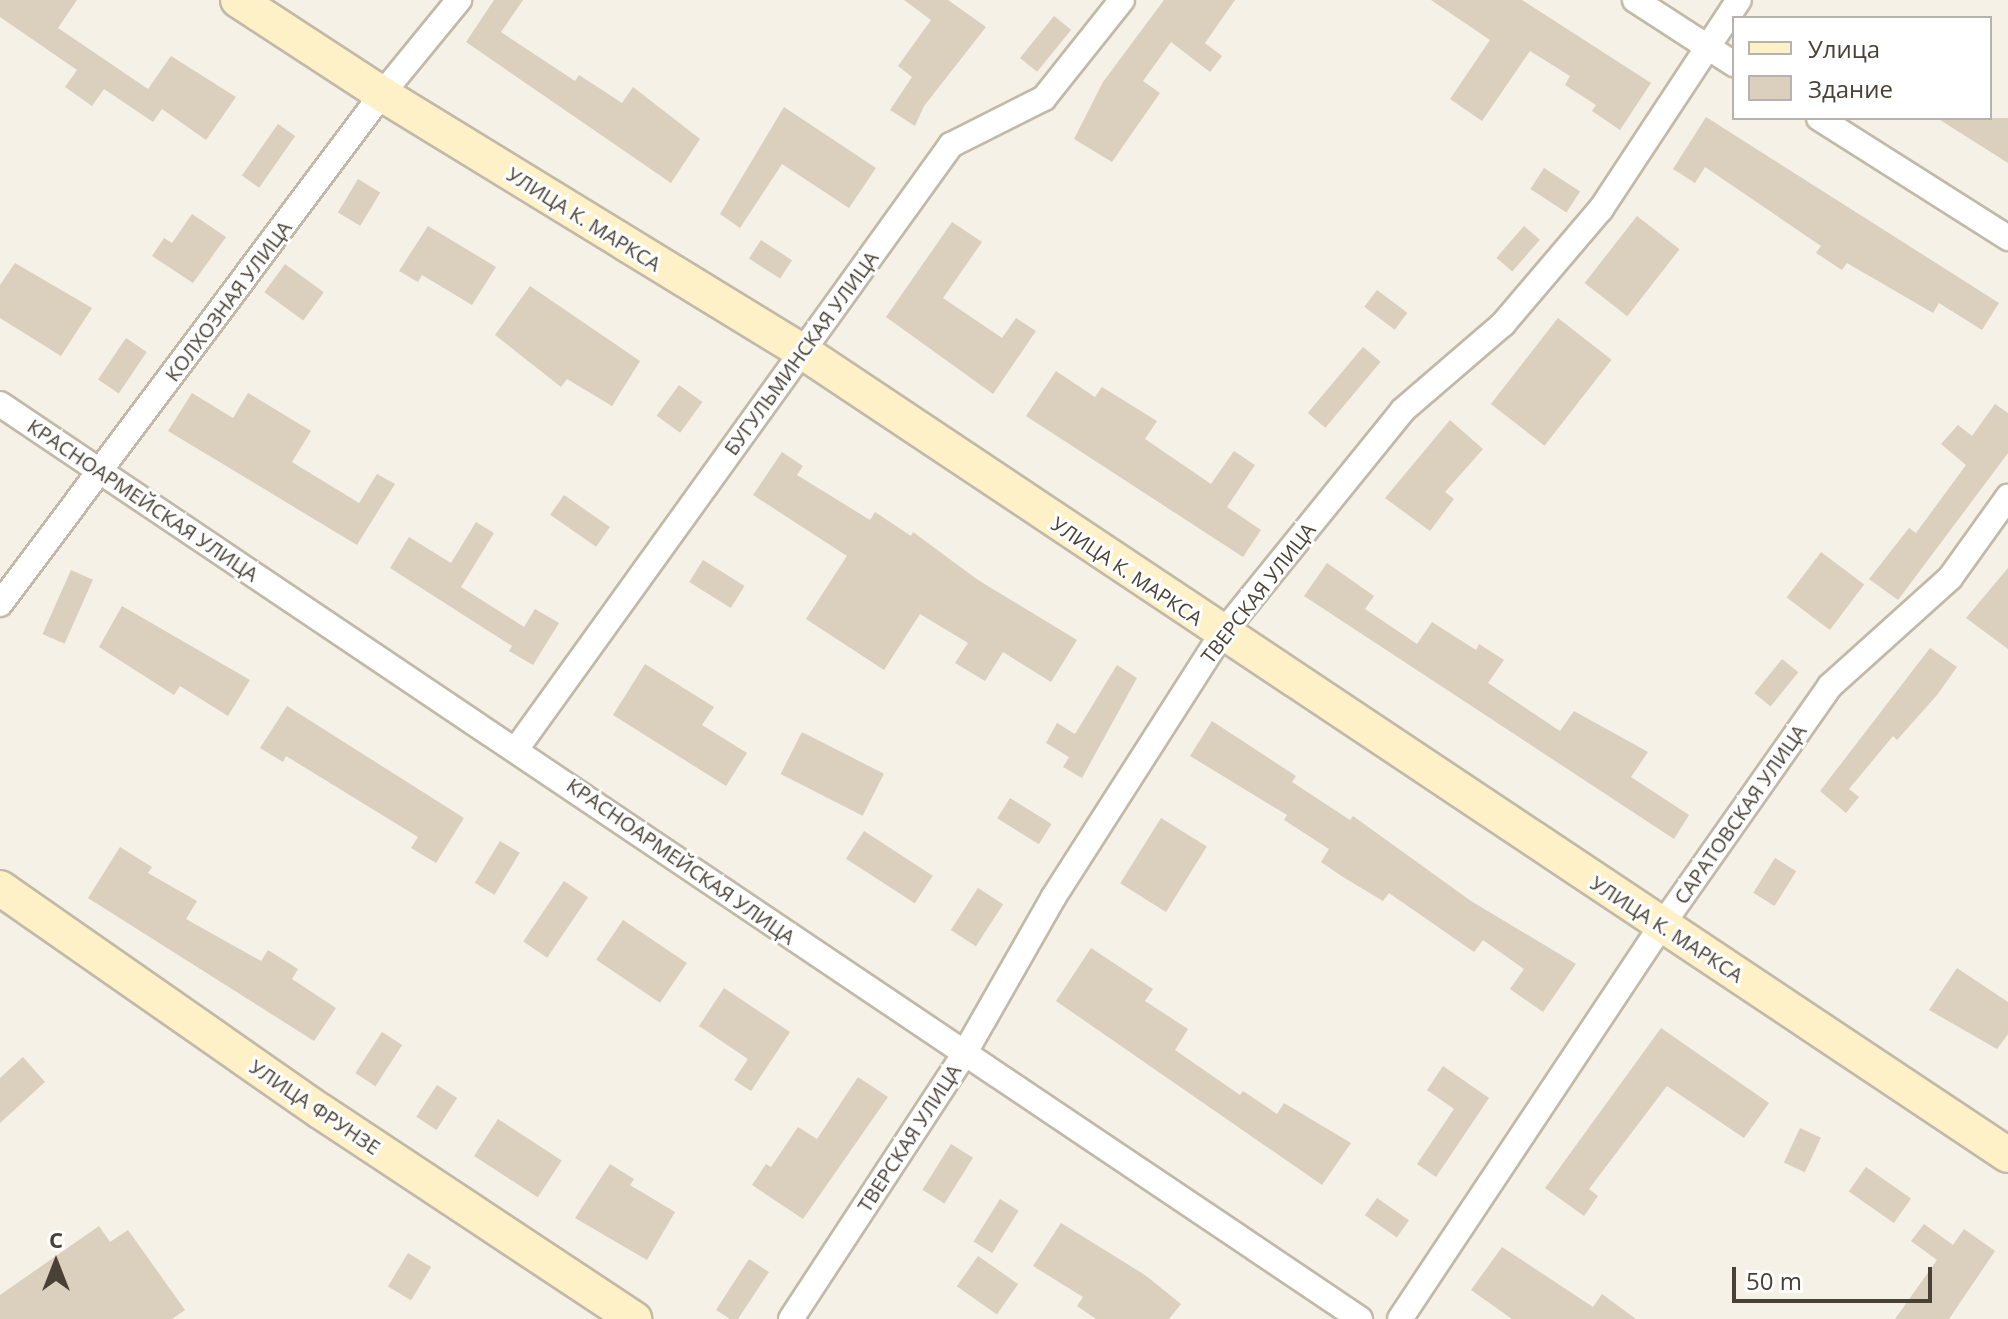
<!DOCTYPE html>
<meta charset="utf-8">
<style>
body{margin:0}
#map{position:relative;width:2008px;height:1319px;overflow:hidden;background:#f5f1e7;font-family:"Open Sans",sans-serif}
div>[style]{position:absolute}
.building>*{inset:0;background:#dbcfbe;transform-origin:0 0}
.roads{filter:drop-shadow(2px 0 #c2b9a8) drop-shadow(-2px 0 #c2b9a8) drop-shadow(0 2px #c2b9a8) drop-shadow(0 -2px #c2b9a8)}
.street>*{height:24px;margin:-12px;padding:0 12px;transform-origin:12px;border-radius:12px;background:#fff}
.secondary>*{height:34px;margin:-17px;padding:0 17px;transform-origin:17px;border-radius:17px;background:#fff1c7}
span{translate:-50% -50%;white-space:nowrap;text-align:center;line-height:1.15;-webkit-text-stroke:6px #fff;paint-order:stroke}
.street-label{font-size:20px;color:#494135}
.legend{position:absolute;left:1732px;top:16px;width:260px;height:104px;box-sizing:border-box;background:#fff;border:2px solid #b6b3ae;margin:0;padding:10px 14px;list-style:none;font-size:24px;color:#494135}
.legend li{display:flex;align-items:center;gap:16px;height:40px}
.legend b{width:40px;border:2px solid #b6b3ae}
.north{position:absolute;left:16px;top:1223px;width:80px;height:80px;-webkit-text-stroke:6px #fff;paint-order:stroke;rotate:0deg;font-size:22px;font-weight:700;line-height:32px;text-align:center;color:#494135}
.north::after{content:'';display:block;margin:auto;width:28px;height:36px;background:#494135;clip-path:polygon(50% 0,100% 100%,50% 72%,0 100%)}
.scale{position:absolute;left:1732px;top:1267px;width:200px;height:36px;box-sizing:border-box;border:4px solid #494135;border-top:0;padding-left:10px;font-size:24px;line-height:28px;white-space:nowrap;color:#494135;-webkit-text-stroke:6px #fff;paint-order:stroke}
</style>
<div id="map">
<div class="building">
<i style="clip-path:polygon(0 0,77px 0,58px 28px,148px 89px,171px 56px,236px 97px,206px 140px,162px 109px,153px 122px,104px 89px,92px 106px,65px 87px,77px 70px,0 17px)"></i>
<i style="clip-path:polygon(494px 0,523px 0,501px 32px,575px 81px,579px 75px,622px 103px,633px 87px,700px 139px,671px 183px,466px 42px)"></i>
<i style="clip-path:polygon(904px 0,948px 0,986px 27px,924px 106px,915px 126px,890px 110px,912px 77px,898px 66px,931px 20px)"></i>
<i style="clip-path:polygon(1164px 0,1235px 0,1205px 43px,1222px 56px,1210px 72px,1171px 42px,1143px 81px,1160px 93px,1112px 162px,1074px 139px,1103px 82px)"></i>
<i style="clip-path:polygon(1431px 0,1522px 0,1651px 83px,1620px 130px,1592px 111px,1596px 105px,1565px 85px,1570px 76px,1530px 51px,1482px 121px,1450px 99px,1490px 40px)"></i>
<i style="left:1054px;top:16px;width:22px;height:54px;rotate:39deg"></i>
<i style="clip-path:polygon(784px 107px,876px 168px,849px 208px,782px 164px,740px 228px,720px 214px)"></i>
<i style="clip-path:polygon(1706px 117px,1999px 303px,1982px 330px,1939px 303px,1933px 313px,1847px 263px,1842px 270px,1816px 253px,1821px 246px,1705px 167px,1695px 183px,1673px 169px)"></i>
<i style="clip-path:polygon(1937px 118px,2008px 118px,2008px 163px)"></i>
<i style="left:278px;top:124px;width:21px;height:63px;rotate:35deg"></i>
<i style="left:1544px;top:168px;width:43px;height:25px;rotate:33deg"></i>
<i style="left:358px;top:179px;width:26px;height:39px;rotate:31deg"></i>
<i style="clip-path:polygon(192px 214px,226px 237px,193px 283px,152px 256px,164px 238px,172px 243px)"></i>
<i style="left:1637px;top:216px;width:54px;height:85px;rotate:38deg"></i>
<i style="clip-path:polygon(952px 222px,982px 242px,943px 298px,1002px 338px,1016px 318px,1036px 331px,993px 394px,886px 317px)"></i>
<i style="clip-path:polygon(428px 226px,496px 267px,472px 305px,422px 275px,418px 282px,399px 271px)"></i>
<i style="left:1524px;top:226px;width:21px;height:42px;rotate:41deg"></i>
<i style="left:761px;top:240px;width:37px;height:22px;rotate:33deg"></i>
<i style="clip-path:polygon(15px 263px,92px 308px,61px 356px,0 318px,0 285px)"></i>
<i style="left:285px;top:264px;width:48px;height:35px;rotate:36deg"></i>
<i style="clip-path:polygon(530px 286px,640px 361px,612px 406px,567px 379px,561px 387px,495px 335px)"></i>
<i style="left:1377px;top:290px;width:38px;height:21px;rotate:37deg"></i>
<i style="left:1558px;top:318px;width:68px;height:109px;rotate:38deg"></i>
<i style="left:126px;top:338px;width:25px;height:50px;rotate:34deg"></i>
<i style="left:1363px;top:347px;width:23px;height:86px;rotate:40deg"></i>
<i style="clip-path:polygon(1056px 371px,1095px 397px,1102px 387px,1157px 421px,1145px 439px,1211px 484px,1234px 451px,1255px 465px,1227px 507px,1261px 530px,1243px 557px,1026px 416px)"></i>
<i style="left:679px;top:385px;width:29px;height:38px;rotate:36deg"></i>
<i style="clip-path:polygon(192px 393px,233px 418px,248px 393px,311px 431px,292px 462px,359px 503px,377px 474px,395px 484px,357px 545px,168px 431px)"></i>
<i style="clip-path:polygon(1995px 404px,2008px 413px,2008px 453px,1898px 600px,1869px 579px,1909px 528px,1916px 533px,1966px 465px,1941px 444px,1958px 425px,1972px 436px)"></i>
<i style="clip-path:polygon(1450px 420px,1483px 449px,1445px 492px,1454px 499px,1430px 531px,1385px 498px)"></i>
<i style="clip-path:polygon(782px 452px,803px 466px,797px 475px,870px 520px,875px 512px,911px 536px,913px 532px,978px 580px,1077px 640px,1051px 682px,1003px 652px,985px 681px,955px 663px,968px 643px,920px 614px,884px 670px,806px 619px,847px 556px,753px 495px)"></i>
<i style="left:564px;top:495px;width:56px;height:24px;rotate:35deg"></i>
<i style="clip-path:polygon(476px 522px,494px 533px,461px 587px,524px 627px,535px 609px,559px 623px,533px 665px,509px 651px,512px 646px,390px 568px,409px 537px,451px 563px)"></i>
<i style="left:1821px;top:552px;width:54px;height:57px;rotate:37deg"></i>
<i style="left:703px;top:560px;width:49px;height:26px;rotate:32deg"></i>
<i style="clip-path:polygon(1327px 563px,1374px 596px,1365px 609px,1417px 644px,1432px 622px,1476px 650px,1479px 644px,1504px 660px,1488px 683px,1560px 731px,1574px 711px,1648px 752px,1631px 777px,1689px 815px,1674px 839px,1304px 596px)"></i>
<i style="clip-path:polygon(2008px 568px,2008px 649px,1966px 618px)"></i>
<i style="left:71px;top:570px;width:24px;height:70px;rotate:24deg"></i>
<i style="clip-path:polygon(122px 606px,250px 680px,228px 716px,180px 686px,174px 695px,99px 647px)"></i>
<i style="clip-path:polygon(1930px 648px,1957px 667px,1937px 695px,1897px 740px,1893px 736px,1849px 789px,1859px 797px,1846px 813px,1820px 791px)"></i>
<i style="left:1782px;top:659px;width:21px;height:44px;rotate:39deg"></i>
<i style="clip-path:polygon(645px 664px,714px 707px,702px 725px,747px 753px,726px 786px,613px 715px)"></i>
<i style="clip-path:polygon(1117px 665px,1137px 678px,1082px 778px,1063px 767px,1069px 757px,1046px 743px,1057px 723px,1075px 734px)"></i>
<i style="clip-path:polygon(287px 706px,464px 818px,436px 863px,411px 848px,418px 837px,286px 756px,283px 762px,260px 748px)"></i>
<i style="clip-path:polygon(1212px 721px,1296px 776px,1292px 782px,1350px 820px,1353px 816px,1471px 901px,1576px 964px,1543px 1012px,1510px 989px,1524px 969px,1483px 940px,1474px 952px,1389px 893px,1383px 901px,1343px 877px,1321px 862px,1329px 849px,1284px 820px,1287px 815px,1190px 756px)"></i>
<i style="left:802px;top:732px;width:92px;height:47px;rotate:27deg"></i>
<i style="left:1010px;top:798px;width:49px;height:24px;rotate:32deg"></i>
<i style="left:1161px;top:818px;width:54px;height:77px;rotate:32deg"></i>
<i style="left:864px;top:831px;width:82px;height:33px;rotate:33deg"></i>
<i style="left:500px;top:841px;width:23px;height:49px;rotate:31deg"></i>
<i style="clip-path:polygon(120px 847px,152px 867px,148px 873px,197px 901px,186px 919px,261px 961px,268px 950px,298px 969px,292px 979px,336px 1008px,314px 1041px,88px 898px)"></i>
<i style="left:1775px;top:858px;width:25px;height:41px;rotate:32deg"></i>
<i style="left:564px;top:881px;width:29px;height:73px;rotate:34deg"></i>
<i style="left:978px;top:888px;width:30px;height:50px;rotate:33deg"></i>
<i style="left:623px;top:920px;width:77px;height:48px;rotate:34deg"></i>
<i style="clip-path:polygon(1091px 948px,1153px 989px,1145px 1001px,1188px 1029px,1175px 1050px,1240px 1095px,1243px 1091px,1277px 1114px,1284px 1103px,1351px 1143px,1322px 1185px,1056px 1001px)"></i>
<i style="clip-path:polygon(1957px 968px,2008px 1002px,2008px 1034px,1997px 1049px,1929px 1010px)"></i>
<i style="clip-path:polygon(724px 988px,790px 1032px,751px 1091px,734px 1080px,748px 1059px,699px 1026px)"></i>
<i style="clip-path:polygon(1661px 1028px,1769px 1103px,1744px 1138px,1667px 1086px,1589px 1189px,1598px 1196px,1584px 1216px,1545px 1188px)"></i>
<i style="left:382px;top:1032px;width:24px;height:49px;rotate:33deg"></i>
<i style="clip-path:polygon(23px 1057px,45px 1082px,0 1123px,0 1078px)"></i>
<i style="clip-path:polygon(1443px 1066px,1489px 1098px,1436px 1177px,1417px 1164px,1454px 1109px,1427px 1090px)"></i>
<i style="clip-path:polygon(858px 1077px,888px 1097px,803px 1219px,752px 1185px,766px 1164px,771px 1167px,798px 1127px,817px 1139px)"></i>
<i style="left:437px;top:1085px;width:24px;height:38px;rotate:33deg"></i>
<i style="left:498px;top:1119px;width:76px;height:44px;rotate:33deg"></i>
<i style="left:1800px;top:1128px;width:23px;height:38px;rotate:25deg"></i>
<i style="left:951px;top:1144px;width:26px;height:54px;rotate:32deg"></i>
<i style="clip-path:polygon(610px 1164px,634px 1179px,630px 1185px,675px 1212px,647px 1260px,575px 1218px)"></i>
<i style="left:1866px;top:1167px;width:55px;height:30px;rotate:35deg"></i>
<i style="left:1377px;top:1198px;width:39px;height:21px;rotate:35deg"></i>
<i style="left:1000px;top:1199px;width:22px;height:50px;rotate:32deg"></i>
<i style="clip-path:polygon(1061px 1223px,1145px 1275px,1181px 1304px,1169px 1319px,1096px 1319px,1077px 1306px,1083px 1297px,1033px 1266px)"></i>
<i style="clip-path:polygon(1924px 1224px,1953px 1245px,1964px 1229px,1995px 1251px,1949px 1319px,1895px 1319px,1937px 1260px,1911px 1241px)"></i>
<i style="clip-path:polygon(99px 1226px,110px 1242px,128px 1230px,185px 1310px,172px 1319px,0 1319px,0 1295px)"></i>
<i style="clip-path:polygon(1502px 1247px,1593px 1307px,1602px 1294px,1636px 1319px,1512px 1319px,1471px 1290px)"></i>
<i style="left:408px;top:1253px;width:27px;height:39px;rotate:31deg"></i>
<i style="left:978px;top:1256px;width:49px;height:37px;rotate:35deg"></i>
<i style="clip-path:polygon(749px 1259px,769px 1272px,738px 1319px,730px 1319px,716px 1310px)"></i>
</div>
<div class="roads">
<div class="street">
<i style="left:1635px;top:0;width:118px;rotate:32.9deg"></i>
<i style="left:1819px;top:118px;width:224px;rotate:32.4deg"></i>
<i style="left:0;top:404px;width:1639px;rotate:33.93deg"></i>
<i style="left:0;top:604px;width:637px;rotate:-53.17deg"></i>
<i style="left:382px;top:94px;width:122px;rotate:-50.7deg"></i>
<i style="left:517px;top:748px;width:743px;rotate:-54.26deg"></i>
<i style="left:951px;top:145px;width:104px;rotate:-26.8deg"></i>
<i style="left:1044px;top:98px;width:125px;rotate:-51.5deg"></i>
<i style="left:791px;top:1319px;width:314px;rotate:-56.8deg"></i>
<i style="left:963px;top:1056px;width:182px;rotate:-60.3deg"></i>
<i style="left:1053px;top:898px;width:312px;rotate:-57.4deg"></i>
<i style="left:1221px;top:635px;width:289px;rotate:-51deg"></i>
<i style="left:1403px;top:410px;width:132px;rotate:-40.7deg"></i>
<i style="left:1503px;top:324px;width:151px;rotate:-49.6deg"></i>
<i style="left:1601px;top:209px;width:250px;rotate:-56.6deg"></i>
<i style="left:1400px;top:1319px;width:473px;rotate:-56.4deg"></i>
<i style="left:1662px;top:925px;width:292px;rotate:-54.9deg"></i>
<i style="left:1830px;top:686px;width:161px;rotate:-42deg"></i>
<i style="left:1950px;top:578px;width:100px;rotate:-54.4deg"></i>
</div>
<div class="secondary">
<i style="left:238px;top:0;width:172px;rotate:33.1deg"></i>
<i style="left:382px;top:94px;width:492px;rotate:31.5deg"></i>
<i style="left:802px;top:351px;width:1449px;rotate:33.69deg"></i>
<i style="left:0;top:888px;width:390px;rotate:34.9deg"></i>
<i style="left:320px;top:1111px;width:377px;rotate:33.5deg"></i>
</div>
</div>
<div class="street-label">
<span style="left:584px;top:219px;rotate:32deg">УЛИЦА К. МАРКСА</span>
<span style="left:228px;top:301px;rotate:-53deg">КОЛХОЗНАЯ УЛИЦА</span>
<span style="left:801px;top:353px;rotate:-54deg">БУГУЛЬМИНСКАЯ УЛИЦА</span>
<span style="left:143px;top:500px;rotate:34deg">КРАСНОАРМЕЙСКАЯ УЛИЦА</span>
<span style="left:1127px;top:571px;rotate:34deg">УЛИЦА К. МАРКСА</span>
<span style="left:1258px;top:593px;rotate:-52deg">ТВЕРСКАЯ УЛИЦА</span>
<span style="left:1740px;top:814px;rotate:-55deg">САРАТОВСКАЯ УЛИЦА</span>
<span style="left:681px;top:861px;rotate:35deg">КРАСНОАРМЕЙСКАЯ УЛИЦА</span>
<span style="left:1667px;top:929px;rotate:33deg">УЛИЦА К. МАРКСА</span>
<span style="left:315px;top:1107px;rotate:34deg">УЛИЦА ФРУНЗЕ</span>
<span style="left:909px;top:1138px;rotate:-57deg">ТВЕРСКАЯ УЛИЦА</span>
</div>
<ul class="legend">
<li><b style="height:10px;background:#fff1c7"></b>Улица</li>
<li><b style="height:22px;background:#dbcfbe"></b>Здание</li>
</ul>
<div class="north">С</div>
<div class="scale">50 m</div>
</div>
